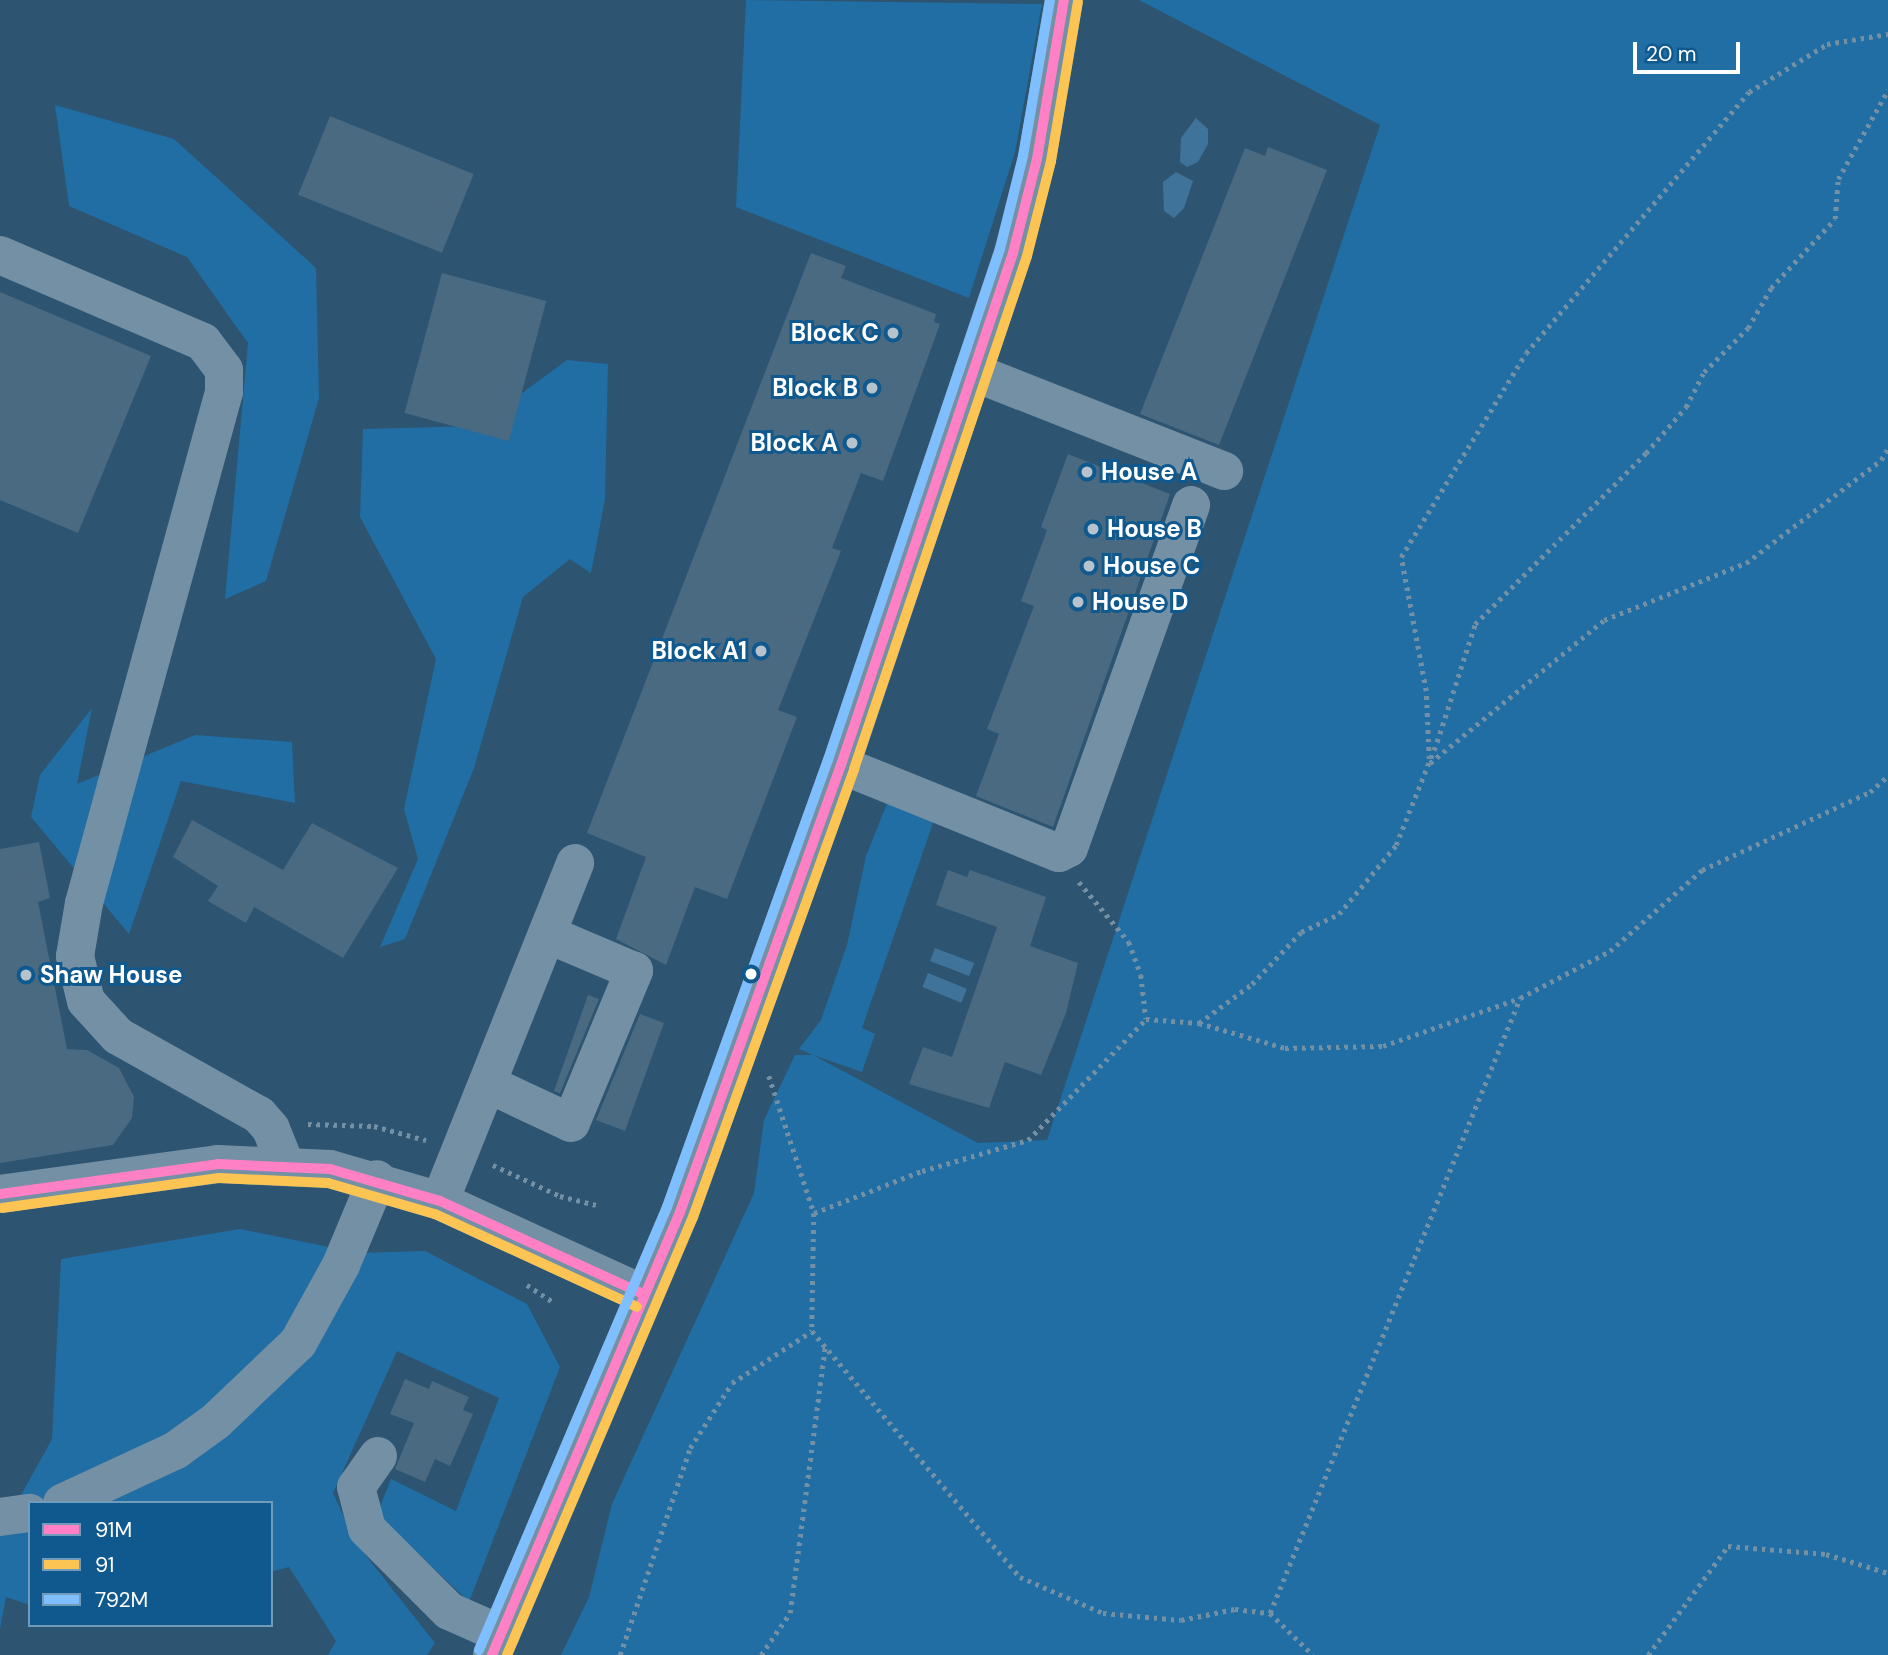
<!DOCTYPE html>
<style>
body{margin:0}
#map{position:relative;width:1888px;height:1655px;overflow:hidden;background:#2d5471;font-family:"DM Sans",sans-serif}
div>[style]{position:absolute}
.green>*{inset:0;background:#216ea4}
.water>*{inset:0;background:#40739a;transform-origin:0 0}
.building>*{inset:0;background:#4a6a82;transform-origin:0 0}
.path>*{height:4.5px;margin-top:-2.25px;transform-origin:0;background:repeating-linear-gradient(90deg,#7490a5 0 3.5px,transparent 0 8.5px)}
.minor>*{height:38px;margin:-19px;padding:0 19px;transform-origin:19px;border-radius:19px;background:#7490a5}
.major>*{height:38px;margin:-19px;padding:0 19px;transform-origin:19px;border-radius:19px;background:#7490a3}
.bus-1>*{height:10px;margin:-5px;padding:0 5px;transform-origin:5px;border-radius:5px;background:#ff80c5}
.bus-2>*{height:10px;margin:-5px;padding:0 5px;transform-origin:5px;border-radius:5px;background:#fcc553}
.bus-3>*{height:10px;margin:-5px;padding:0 5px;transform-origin:5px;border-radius:5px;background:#80bfff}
.dots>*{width:19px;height:19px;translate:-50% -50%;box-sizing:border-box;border:4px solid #10598e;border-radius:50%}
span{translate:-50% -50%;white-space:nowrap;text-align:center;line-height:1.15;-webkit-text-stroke:6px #10598e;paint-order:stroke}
.poi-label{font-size:24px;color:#fff;font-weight:700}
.right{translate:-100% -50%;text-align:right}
.left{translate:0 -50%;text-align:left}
.legend{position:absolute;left:28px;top:1501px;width:245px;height:126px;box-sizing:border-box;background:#10598e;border:2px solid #709bbb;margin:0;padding:9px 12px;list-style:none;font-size:21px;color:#fff}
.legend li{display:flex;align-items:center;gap:14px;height:35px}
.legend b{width:35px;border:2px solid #709bbb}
.scale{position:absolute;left:1633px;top:42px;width:107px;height:32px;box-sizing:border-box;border:4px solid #fff;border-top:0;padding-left:9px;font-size:21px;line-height:24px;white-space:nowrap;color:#fff;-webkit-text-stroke:5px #10598e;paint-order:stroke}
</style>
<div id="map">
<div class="green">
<i style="clip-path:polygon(746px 0,1042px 4px,1015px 152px,969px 298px,736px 207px)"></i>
<i style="clip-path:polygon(1139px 0,1888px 0,1888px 1655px,561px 1655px,589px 1597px,612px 1504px,754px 1193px,764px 1120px,795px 1055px,813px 1055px,799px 1049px,821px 1020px,847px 945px,866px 856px,888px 801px,934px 820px,862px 1028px,875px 1034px,862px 1072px,813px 1055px,978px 1143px,1047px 1140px,1380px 125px)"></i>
<i style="clip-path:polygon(55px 105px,174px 139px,316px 268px,319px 398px,266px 581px,225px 599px,248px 343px,187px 257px,69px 206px)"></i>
<i style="clip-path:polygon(567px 360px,608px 364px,605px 499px,591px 573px,570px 559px,523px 597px,474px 768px,405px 939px,380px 947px,418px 859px,404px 809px,436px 659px,360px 517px,363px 429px,477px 426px)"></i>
<i style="clip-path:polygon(92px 708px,77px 784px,195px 735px,292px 742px,295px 803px,181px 781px,129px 934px,31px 817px,40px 775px)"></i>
<i style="clip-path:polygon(240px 1229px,358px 1253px,425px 1251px,527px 1304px,560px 1367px,469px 1602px,377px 1514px,391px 1479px,456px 1511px,499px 1398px,397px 1351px,333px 1493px,356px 1543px,435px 1643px,427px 1655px,328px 1655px,336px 1641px,289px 1567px,271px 1572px,271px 1503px,30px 1503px,30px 1605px,6px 1597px,0 1629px,0 1533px,52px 1439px,61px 1259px)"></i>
</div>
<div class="water">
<i style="clip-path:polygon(1196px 118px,1208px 129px,1208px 144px,1198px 162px,1187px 167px,1180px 162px,1181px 138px)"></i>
<i style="clip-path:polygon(1176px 172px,1193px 181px,1184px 208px,1174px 218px,1164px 211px,1163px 182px)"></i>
<i style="left:935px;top:948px;width:42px;height:14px;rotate:21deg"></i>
<i style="left:928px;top:973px;width:42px;height:15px;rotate:22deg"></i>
</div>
<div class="building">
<i style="left:330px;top:116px;width:155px;height:85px;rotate:22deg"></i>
<i style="clip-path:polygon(1268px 147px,1327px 170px,1219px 445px,1140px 414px,1245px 148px,1265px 156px)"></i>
<i style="clip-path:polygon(811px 253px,846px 266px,841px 278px,936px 314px,934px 322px,940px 324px,883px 481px,861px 473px,832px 548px,841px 551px,778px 710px,797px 717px,727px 899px,695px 887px,666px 965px,616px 939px,646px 857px,587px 833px)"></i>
<i style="left:442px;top:273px;width:108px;height:145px;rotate:15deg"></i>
<i style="clip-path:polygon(0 292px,151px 356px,78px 533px,0 500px)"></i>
<i style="clip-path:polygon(1068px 454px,1170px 494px,1053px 827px,976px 796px,999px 734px,987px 729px,1034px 606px,1021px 601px,1047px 530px,1041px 527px)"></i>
<i style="clip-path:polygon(192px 820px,283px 870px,312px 823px,398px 868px,343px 958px,254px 907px,246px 923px,208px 901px,218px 886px,173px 857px)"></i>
<i style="clip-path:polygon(39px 842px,50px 898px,38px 902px,67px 1049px,87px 1050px,119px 1068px,134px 1097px,132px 1118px,113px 1145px,0 1163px,0 849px)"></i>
<i style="clip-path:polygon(948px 870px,967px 877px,970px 870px,1046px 897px,1030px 946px,1078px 963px,1066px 1013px,1041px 1075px,1005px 1062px,989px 1108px,909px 1084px,923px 1047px,952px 1057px,997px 927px,936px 905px)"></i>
<i style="clip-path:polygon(588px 995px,599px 999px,560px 1093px,554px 1091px)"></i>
<i style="clip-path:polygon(640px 1014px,664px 1023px,625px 1131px,596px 1120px)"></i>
<i style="clip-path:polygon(405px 1379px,429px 1389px,432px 1381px,469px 1397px,463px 1410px,473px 1414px,450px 1466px,435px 1459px,425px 1482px,395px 1469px,414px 1423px,390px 1414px)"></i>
</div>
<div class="path">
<i style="left:1429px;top:759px;width:68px;rotate:-92.5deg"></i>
<i style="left:1426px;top:691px;width:136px;rotate:-100.6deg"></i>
<i style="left:1401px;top:557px;width:239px;rotate:-58.5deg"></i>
<i style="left:1526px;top:353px;width:343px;rotate:-49.5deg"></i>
<i style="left:1749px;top:92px;width:92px;rotate:-31.6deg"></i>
<i style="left:1827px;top:44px;width:62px;rotate:-9.3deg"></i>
<i style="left:1430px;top:763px;width:225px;rotate:-39.4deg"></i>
<i style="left:1604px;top:620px;width:153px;rotate:-21.9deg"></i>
<i style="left:1746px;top:563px;width:170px;rotate:-37.3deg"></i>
<i style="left:1881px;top:460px;width:14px;rotate:-60deg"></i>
<i style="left:1079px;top:882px;width:78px;rotate:50.2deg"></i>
<i style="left:1129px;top:942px;width:35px;rotate:70deg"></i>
<i style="left:1141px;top:975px;width:44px;rotate:83.5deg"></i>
<i style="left:1146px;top:1019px;width:53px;rotate:4.3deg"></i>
<i style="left:1199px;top:1023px;width:90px;rotate:16.2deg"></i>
<i style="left:1285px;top:1048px;width:98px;rotate:-1.2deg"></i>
<i style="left:1383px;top:1046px;width:145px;rotate:-19.3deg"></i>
<i style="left:1520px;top:998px;width:102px;rotate:-27.6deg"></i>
<i style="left:1610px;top:951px;width:123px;rotate:-41.4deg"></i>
<i style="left:1702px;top:870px;width:185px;rotate:-24.9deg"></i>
<i style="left:1870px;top:792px;width:24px;rotate:-42deg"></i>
<i style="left:1199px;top:1023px;width:66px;rotate:-36.3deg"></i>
<i style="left:1252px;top:984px;width:71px;rotate:-46.7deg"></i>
<i style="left:1301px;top:932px;width:42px;rotate:-25.3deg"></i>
<i style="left:1339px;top:914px;width:89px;rotate:-50.4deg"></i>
<i style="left:1396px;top:845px;width:111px;rotate:-68.3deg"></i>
<i style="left:1437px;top:742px;width:124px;rotate:-72.1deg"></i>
<i style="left:1475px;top:624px;width:242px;rotate:-45deg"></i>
<i style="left:1646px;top:453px;width:61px;rotate:-49deg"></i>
<i style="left:1686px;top:407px;width:39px;rotate:-63deg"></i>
<i style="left:1704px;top:372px;width:62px;rotate:-45deg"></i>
<i style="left:1748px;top:328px;width:46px;rotate:-60.1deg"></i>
<i style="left:1771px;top:288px;width:94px;rotate:-47.2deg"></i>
<i style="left:1835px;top:219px;width:40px;rotate:-85.7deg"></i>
<i style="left:1838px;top:179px;width:102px;rotate:-60.7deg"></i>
<i style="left:769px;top:1076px;width:144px;rotate:71.8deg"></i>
<i style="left:814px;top:1213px;width:118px;rotate:91deg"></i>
<i style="left:812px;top:1331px;width:322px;rotate:49.8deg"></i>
<i style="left:1020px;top:1577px;width:90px;rotate:23.4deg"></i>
<i style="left:1103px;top:1613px;width:78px;rotate:5.1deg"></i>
<i style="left:1181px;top:1620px;width:55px;rotate:-11.5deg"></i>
<i style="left:1235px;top:1609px;width:35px;rotate:7deg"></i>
<i style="left:1270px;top:1613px;width:60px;rotate:44.3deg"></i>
<i style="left:308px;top:1124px;width:66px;rotate:1.7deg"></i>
<i style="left:374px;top:1126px;width:54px;rotate:15.1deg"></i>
<i style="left:493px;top:1165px;width:74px;rotate:24.8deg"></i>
<i style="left:560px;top:1196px;width:37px;rotate:14deg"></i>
<i style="left:814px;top:1213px;width:116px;rotate:-21.3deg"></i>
<i style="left:922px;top:1171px;width:110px;rotate:-16.3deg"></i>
<i style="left:1028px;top:1140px;width:169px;rotate:-45.7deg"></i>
<i style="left:527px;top:1285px;width:31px;rotate:33deg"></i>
<i style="left:1270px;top:1613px;width:664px;rotate:-67.88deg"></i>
<i style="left:620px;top:1655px;width:219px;rotate:-71.3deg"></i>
<i style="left:690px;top:1448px;width:77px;rotate:-57.1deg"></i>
<i style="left:732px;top:1383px;width:95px;rotate:-33deg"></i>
<i style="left:761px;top:1655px;width:51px;rotate:-55.4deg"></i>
<i style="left:790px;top:1613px;width:269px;rotate:-82.5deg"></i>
<i style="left:1648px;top:1655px;width:135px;rotate:-53.7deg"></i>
<i style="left:1728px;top:1546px;width:98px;rotate:4.7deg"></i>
<i style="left:1826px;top:1554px;width:65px;rotate:17deg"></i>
</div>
<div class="minor">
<i style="left:0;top:255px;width:221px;rotate:23.2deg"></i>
<i style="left:203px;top:342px;width:35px;rotate:53deg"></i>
<i style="left:224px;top:370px;width:22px;rotate:90deg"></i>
<i style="left:224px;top:392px;width:530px;rotate:105.32deg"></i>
<i style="left:84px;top:903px;width:54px;rotate:99.6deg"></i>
<i style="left:75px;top:956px;width:46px;rotate:76.3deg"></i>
<i style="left:86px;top:1001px;width:47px;rotate:47.6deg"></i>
<i style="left:118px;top:1036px;width:162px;rotate:29.3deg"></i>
<i style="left:259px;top:1115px;width:18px;rotate:49deg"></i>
<i style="left:271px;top:1129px;width:37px;rotate:68deg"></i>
<i style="left:973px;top:372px;width:270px;rotate:21.5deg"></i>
<i style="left:841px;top:765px;width:235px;rotate:22deg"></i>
<i style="left:1059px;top:853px;width:11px;rotate:-27deg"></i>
<i style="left:1069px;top:848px;width:364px;rotate:-70.4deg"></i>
<i style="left:490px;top:1085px;width:89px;rotate:25.1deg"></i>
<i style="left:571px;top:1123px;width:165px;rotate:-67.5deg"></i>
<i style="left:634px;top:971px;width:92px;rotate:-157deg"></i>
<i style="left:0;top:1194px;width:220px;rotate:-7.8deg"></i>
<i style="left:218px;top:1164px;width:112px;rotate:2.6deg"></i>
<i style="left:330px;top:1169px;width:115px;rotate:16.2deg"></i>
<i style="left:440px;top:1201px;width:223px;rotate:24.6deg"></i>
<i style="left:440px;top:1201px;width:364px;rotate:-68.2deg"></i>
<i style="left:378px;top:1456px;width:38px;rotate:125deg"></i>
<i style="left:356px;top:1487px;width:43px;rotate:75.3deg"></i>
<i style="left:367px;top:1529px;width:116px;rotate:45deg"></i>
<i style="left:449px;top:1611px;width:57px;rotate:23.9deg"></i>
<i style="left:62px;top:1503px;width:126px;rotate:-24.9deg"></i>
<i style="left:176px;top:1450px;width:49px;rotate:-35.9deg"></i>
<i style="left:216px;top:1421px;width:113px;rotate:-43.6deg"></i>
<i style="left:298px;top:1343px;width:89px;rotate:-61.1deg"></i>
<i style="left:341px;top:1265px;width:93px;rotate:-67.3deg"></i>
<i style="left:0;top:1517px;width:30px;rotate:-8deg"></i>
</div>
<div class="major">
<i style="left:492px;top:1655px;width:481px;rotate:-67deg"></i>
<i style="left:680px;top:1212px;width:475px;rotate:-70.2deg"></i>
<i style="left:841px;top:765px;width:540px;rotate:-71.43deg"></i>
<i style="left:1013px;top:253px;width:97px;rotate:-75.7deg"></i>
<i style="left:1037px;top:159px;width:161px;rotate:-80.4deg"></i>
</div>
<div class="bus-1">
<i style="left:0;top:1194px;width:220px;rotate:-7.8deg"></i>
<i style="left:218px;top:1164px;width:112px;rotate:2.6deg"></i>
<i style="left:330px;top:1169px;width:115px;rotate:16.2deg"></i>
<i style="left:440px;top:1201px;width:223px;rotate:24.6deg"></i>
<i style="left:492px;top:1655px;width:481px;rotate:-67deg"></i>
<i style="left:680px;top:1212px;width:475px;rotate:-70.2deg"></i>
<i style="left:841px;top:765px;width:540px;rotate:-71.43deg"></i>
<i style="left:1013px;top:253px;width:97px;rotate:-75.7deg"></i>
<i style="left:1037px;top:159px;width:161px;rotate:-80.4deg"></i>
</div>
<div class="bus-2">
<i style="left:2px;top:1208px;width:219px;rotate:-7.9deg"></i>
<i style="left:219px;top:1178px;width:109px;rotate:2.6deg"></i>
<i style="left:328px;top:1183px;width:111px;rotate:16.2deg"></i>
<i style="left:435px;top:1214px;width:222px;rotate:24.7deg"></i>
<i style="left:507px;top:1655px;width:476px;rotate:-67deg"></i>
<i style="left:693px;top:1217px;width:476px;rotate:-70.2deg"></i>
<i style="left:854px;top:769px;width:541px;rotate:-71.36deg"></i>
<i style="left:1027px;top:256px;width:98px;rotate:-75.8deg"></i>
<i style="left:1051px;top:161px;width:161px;rotate:-80.4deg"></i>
</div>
<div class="bus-3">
<i style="left:479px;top:1650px;width:481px;rotate:-67deg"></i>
<i style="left:667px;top:1207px;width:475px;rotate:-70.2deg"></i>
<i style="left:828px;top:760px;width:539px;rotate:-71.4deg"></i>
<i style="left:1000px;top:249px;width:96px;rotate:-76.1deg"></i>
<i style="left:1023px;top:156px;width:158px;rotate:-80.2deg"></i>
</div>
<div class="dots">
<i style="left:893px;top:333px;background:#b6c3cd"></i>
<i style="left:872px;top:388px;background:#b6c3cd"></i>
<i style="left:852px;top:443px;background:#b6c3cd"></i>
<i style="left:1087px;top:472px;background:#b6c3cd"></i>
<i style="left:1093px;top:529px;background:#b6c3cd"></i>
<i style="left:1089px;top:566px;background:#b6c3cd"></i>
<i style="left:1078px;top:602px;background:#b6c3cd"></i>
<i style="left:761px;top:651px;background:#b6c3cd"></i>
<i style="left:751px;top:974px;background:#fff"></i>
<i style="left:26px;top:975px;background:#b6c3cd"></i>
</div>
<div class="poi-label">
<span class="right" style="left:879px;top:333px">Block C</span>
<span class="right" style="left:858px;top:388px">Block B</span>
<span class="right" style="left:838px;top:443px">Block A</span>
<span class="left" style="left:1101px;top:472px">House A</span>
<span class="left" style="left:1107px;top:529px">House B</span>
<span class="left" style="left:1103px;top:566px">House C</span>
<span class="left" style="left:1092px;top:602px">House D</span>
<span class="right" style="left:747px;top:651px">Block A1</span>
<span class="left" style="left:40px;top:975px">Shaw House</span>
</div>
<ul class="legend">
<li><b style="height:9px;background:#ff80c5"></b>91M</li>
<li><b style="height:9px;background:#fcc553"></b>91</li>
<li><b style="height:9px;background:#80bfff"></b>792M</li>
</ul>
<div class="scale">20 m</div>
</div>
